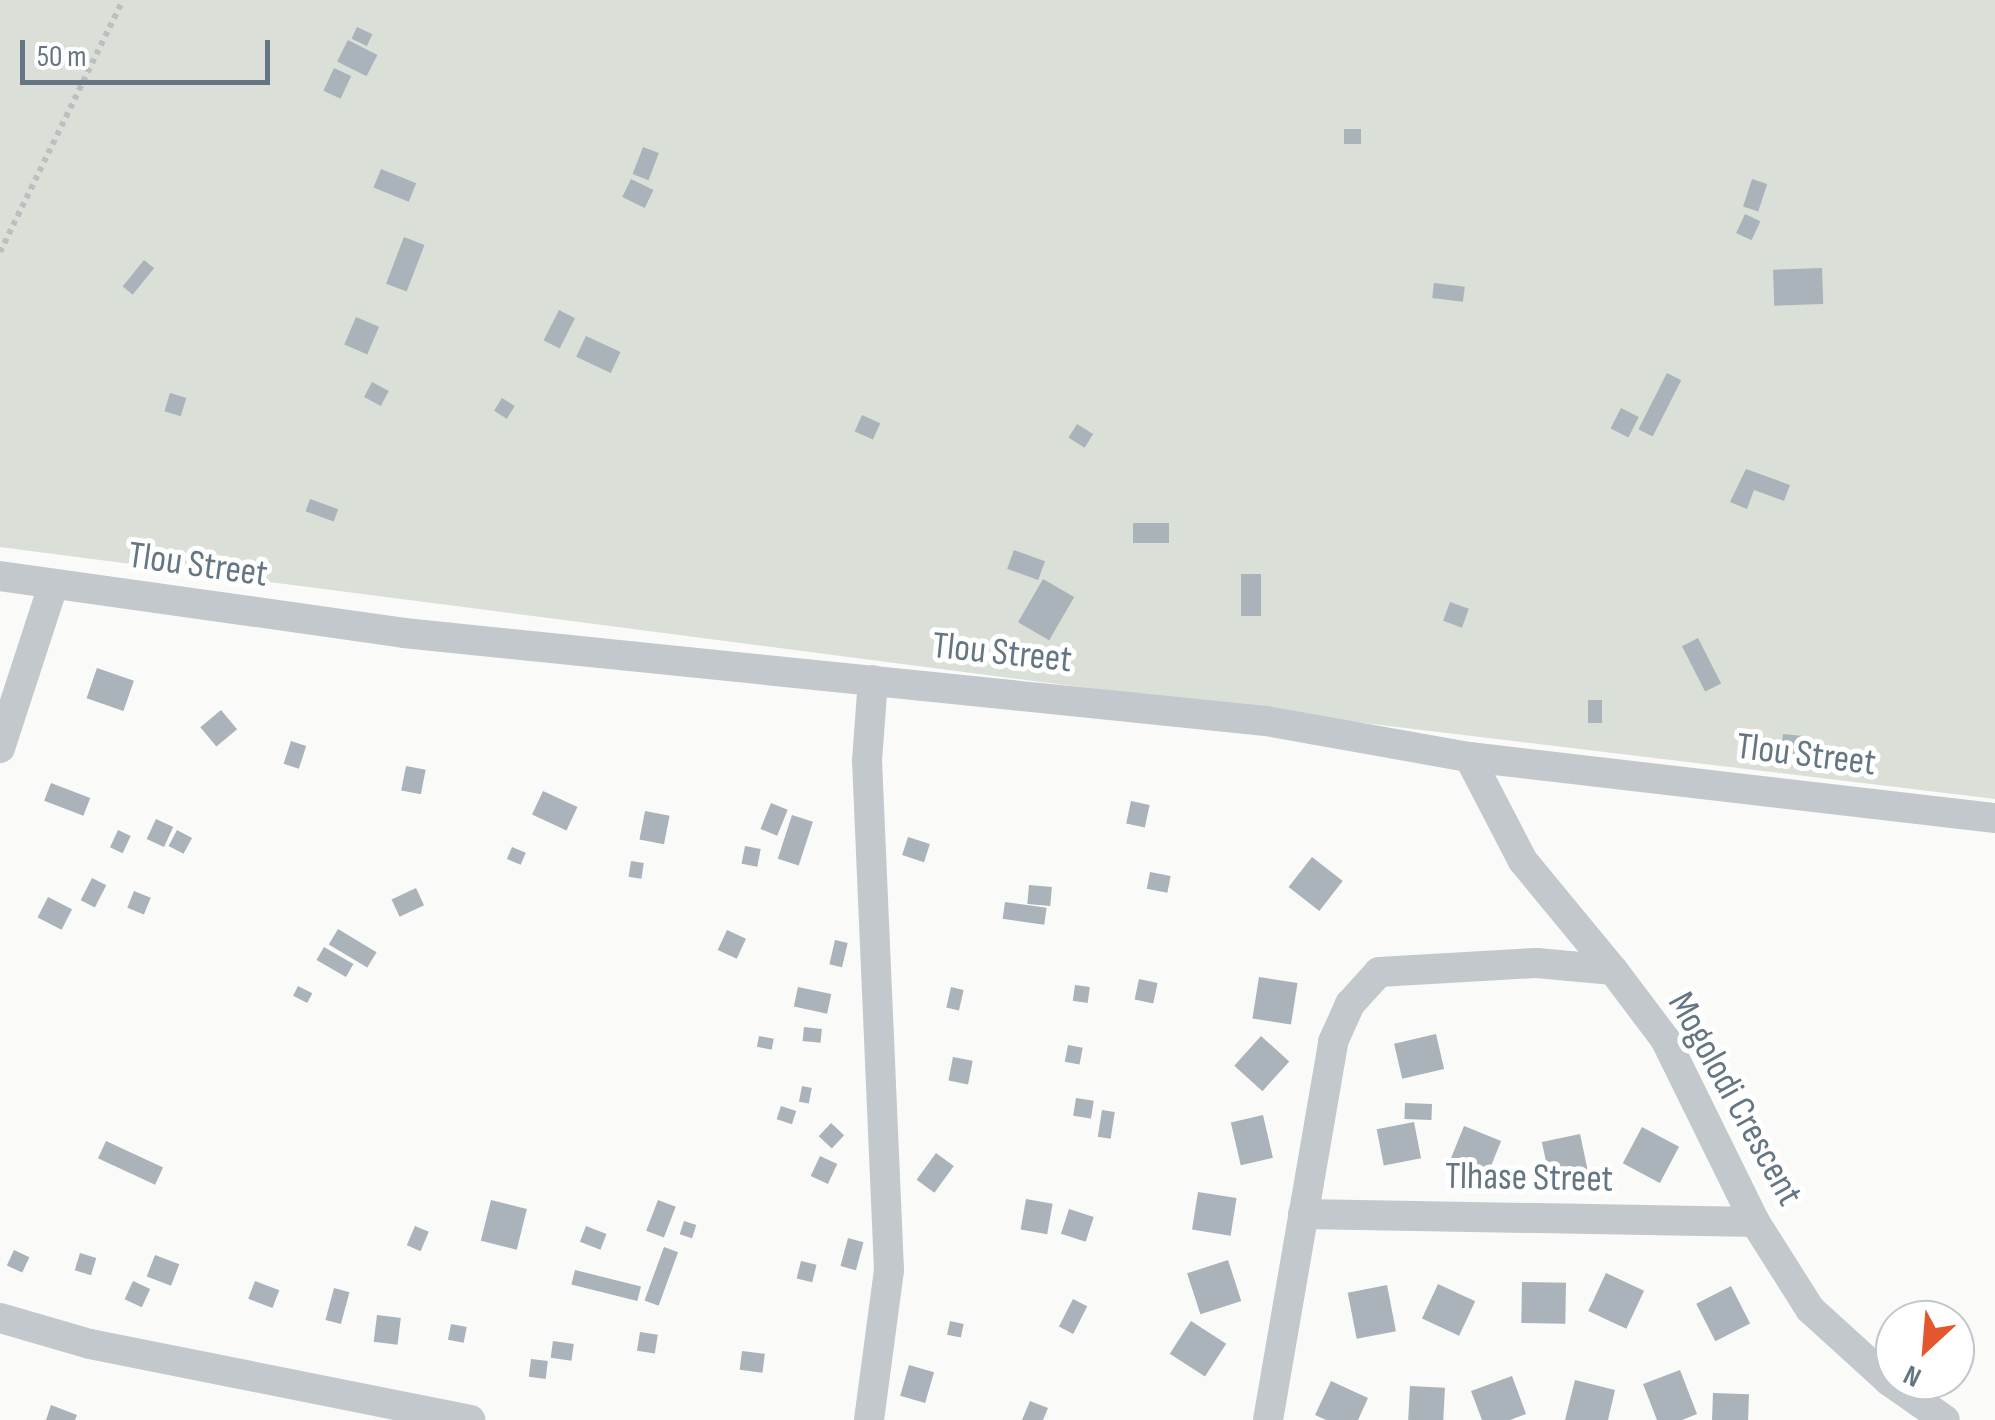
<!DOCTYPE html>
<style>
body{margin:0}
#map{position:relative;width:1995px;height:1420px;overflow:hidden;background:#fafaf8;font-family:"Sofia Sans Condensed",sans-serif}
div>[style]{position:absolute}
.green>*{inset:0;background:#dadfd7}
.building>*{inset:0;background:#aab3b9;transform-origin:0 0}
.path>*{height:6px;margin-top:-3px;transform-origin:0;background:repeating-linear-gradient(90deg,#bbbfc2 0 5px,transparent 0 10px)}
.minor>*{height:30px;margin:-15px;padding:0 15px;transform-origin:15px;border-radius:15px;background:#c3c8cc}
span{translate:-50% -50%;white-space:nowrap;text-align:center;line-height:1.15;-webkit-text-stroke:10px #fff;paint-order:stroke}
.street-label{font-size:38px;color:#657683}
.north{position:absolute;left:1875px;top:1300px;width:100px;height:100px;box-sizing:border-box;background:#fff;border:2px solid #c1c8cd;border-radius:50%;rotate:206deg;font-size:28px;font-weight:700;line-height:40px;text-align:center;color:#657683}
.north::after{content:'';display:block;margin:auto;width:35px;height:45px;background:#e4572e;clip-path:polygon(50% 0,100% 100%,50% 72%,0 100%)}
.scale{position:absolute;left:20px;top:40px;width:250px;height:45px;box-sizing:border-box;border:5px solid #657683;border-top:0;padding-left:12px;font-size:30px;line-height:35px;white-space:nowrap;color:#657683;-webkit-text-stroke:8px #fff;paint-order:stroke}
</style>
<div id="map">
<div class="green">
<i style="clip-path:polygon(0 0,1995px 0,1995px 799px,1281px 713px,0 547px)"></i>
</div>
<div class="building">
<i style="left:357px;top:27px;width:17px;height:13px;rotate:25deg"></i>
<i style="left:348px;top:40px;width:33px;height:24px;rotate:27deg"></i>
<i style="left:334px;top:68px;width:19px;height:25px;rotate:25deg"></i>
<i style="left:1344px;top:129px;width:17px;height:15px"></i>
<i style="left:643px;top:147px;width:17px;height:29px;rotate:21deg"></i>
<i style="left:381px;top:169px;width:38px;height:20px;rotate:22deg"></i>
<i style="left:631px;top:179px;width:25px;height:20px;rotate:26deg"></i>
<i style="left:1752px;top:179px;width:16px;height:29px;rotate:18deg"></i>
<i style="left:1745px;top:214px;width:17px;height:21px;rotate:25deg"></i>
<i style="left:404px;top:237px;width:22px;height:50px;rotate:21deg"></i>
<i style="left:144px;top:260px;width:13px;height:34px;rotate:39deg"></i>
<i style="left:1822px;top:268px;width:36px;height:49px;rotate:88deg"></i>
<i style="left:1434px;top:283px;width:31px;height:15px;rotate:7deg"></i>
<i style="left:559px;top:310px;width:18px;height:34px;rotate:27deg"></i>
<i style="left:356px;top:317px;width:25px;height:30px;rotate:23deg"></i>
<i style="left:586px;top:336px;width:38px;height:23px;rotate:25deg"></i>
<i style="left:1667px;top:373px;width:16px;height:63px;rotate:27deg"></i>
<i style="left:372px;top:382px;width:19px;height:17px;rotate:28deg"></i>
<i style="left:170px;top:393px;width:17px;height:19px;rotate:17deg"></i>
<i style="left:502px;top:398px;width:15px;height:15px;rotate:32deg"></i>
<i style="left:1621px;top:408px;width:20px;height:23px;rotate:27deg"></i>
<i style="left:862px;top:415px;width:20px;height:18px;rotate:24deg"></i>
<i style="left:1077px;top:424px;width:19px;height:16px;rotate:32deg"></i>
<i style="clip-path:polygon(1746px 469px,1790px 485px,1784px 501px,1754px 490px,1747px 509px,1730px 502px)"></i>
<i style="left:310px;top:499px;width:30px;height:13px;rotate:20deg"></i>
<i style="left:1133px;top:523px;width:36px;height:20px"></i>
<i style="left:1014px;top:550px;width:33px;height:20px;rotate:20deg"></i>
<i style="left:1241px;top:574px;width:20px;height:42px"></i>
<i style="left:1043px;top:579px;width:36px;height:50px;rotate:30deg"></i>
<i style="left:1450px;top:602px;width:20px;height:20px;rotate:20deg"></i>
<i style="left:1698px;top:638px;width:51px;height:18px;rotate:63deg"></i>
<i style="left:97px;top:668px;width:39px;height:32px;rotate:19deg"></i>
<i style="left:1602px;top:700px;width:23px;height:14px;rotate:90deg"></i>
<i style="left:221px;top:710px;width:25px;height:27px;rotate:50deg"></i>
<i style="left:1783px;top:734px;width:20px;height:19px;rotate:6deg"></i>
<i style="left:291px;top:741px;width:16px;height:24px;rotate:18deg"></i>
<i style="left:406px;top:766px;width:20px;height:25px;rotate:11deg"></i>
<i style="left:51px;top:783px;width:42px;height:19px;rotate:21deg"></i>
<i style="left:543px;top:791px;width:38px;height:26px;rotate:25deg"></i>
<i style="left:1131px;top:801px;width:19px;height:23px;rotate:12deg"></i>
<i style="left:771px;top:803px;width:18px;height:28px;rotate:22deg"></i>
<i style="left:645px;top:811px;width:25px;height:29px;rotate:11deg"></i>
<i style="left:792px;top:815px;width:22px;height:46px;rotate:18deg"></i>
<i style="left:156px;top:819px;width:19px;height:22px;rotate:25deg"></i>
<i style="left:118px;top:830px;width:14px;height:19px;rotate:25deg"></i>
<i style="left:177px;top:830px;width:17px;height:18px;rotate:28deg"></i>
<i style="left:908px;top:837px;width:23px;height:19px;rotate:18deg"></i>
<i style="left:745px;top:846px;width:16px;height:18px;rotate:11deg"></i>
<i style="left:512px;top:847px;width:15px;height:13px;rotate:23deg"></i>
<i style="left:1312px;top:857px;width:39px;height:38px;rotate:38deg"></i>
<i style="left:631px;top:861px;width:13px;height:16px;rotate:9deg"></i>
<i style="left:1150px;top:872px;width:21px;height:17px;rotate:11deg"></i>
<i style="left:92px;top:878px;width:16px;height:25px;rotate:27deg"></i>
<i style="left:1029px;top:885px;width:23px;height:19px;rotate:5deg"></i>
<i style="left:416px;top:888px;width:19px;height:27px;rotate:65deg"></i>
<i style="left:134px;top:891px;width:18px;height:18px;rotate:22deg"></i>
<i style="left:48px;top:897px;width:27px;height:23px;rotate:27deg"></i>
<i style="left:1005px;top:902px;width:42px;height:17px;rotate:8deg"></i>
<i style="left:338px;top:929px;width:45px;height:18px;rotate:31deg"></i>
<i style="left:727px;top:930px;width:21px;height:22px;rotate:25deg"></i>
<i style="left:835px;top:940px;width:13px;height:25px;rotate:13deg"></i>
<i style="left:324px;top:947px;width:34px;height:15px;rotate:30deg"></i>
<i style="left:1259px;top:977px;width:39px;height:42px;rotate:9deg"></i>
<i style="left:1139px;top:979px;width:19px;height:21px;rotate:12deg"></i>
<i style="left:1075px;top:985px;width:15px;height:16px;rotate:8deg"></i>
<i style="left:298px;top:986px;width:16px;height:11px;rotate:27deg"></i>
<i style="left:798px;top:987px;width:34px;height:20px;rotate:12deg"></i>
<i style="left:951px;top:987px;width:13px;height:21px;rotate:13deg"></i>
<i style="left:804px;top:1027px;width:18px;height:14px;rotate:6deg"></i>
<i style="left:1436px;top:1034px;width:36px;height:43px;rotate:77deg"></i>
<i style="left:759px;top:1036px;width:15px;height:11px;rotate:11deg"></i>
<i style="left:1261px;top:1036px;width:38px;height:40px;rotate:42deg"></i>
<i style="left:1068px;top:1045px;width:15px;height:17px;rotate:11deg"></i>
<i style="left:953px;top:1057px;width:20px;height:24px;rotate:11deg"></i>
<i style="left:802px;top:1086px;width:10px;height:16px;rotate:11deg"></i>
<i style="left:1076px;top:1098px;width:18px;height:18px;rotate:9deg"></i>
<i style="left:1405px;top:1103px;width:27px;height:16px;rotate:2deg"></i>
<i style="left:781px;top:1106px;width:16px;height:14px;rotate:18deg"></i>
<i style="left:1102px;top:1110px;width:13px;height:27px;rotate:9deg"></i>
<i style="left:1263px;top:1115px;width:44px;height:33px;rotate:77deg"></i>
<i style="left:1414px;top:1122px;width:37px;height:38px;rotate:79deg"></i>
<i style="left:831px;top:1123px;width:18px;height:18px;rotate:43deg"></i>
<i style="left:1464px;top:1126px;width:40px;height:39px;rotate:22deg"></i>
<i style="left:1642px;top:1127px;width:42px;height:41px;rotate:28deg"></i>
<i style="left:1580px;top:1134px;width:40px;height:39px;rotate:78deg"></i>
<i style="left:106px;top:1141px;width:63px;height:19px;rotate:25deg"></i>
<i style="left:936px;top:1153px;width:22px;height:33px;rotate:36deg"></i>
<i style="left:820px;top:1156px;width:19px;height:22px;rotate:25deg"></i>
<i style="left:1198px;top:1192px;width:39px;height:38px;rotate:9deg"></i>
<i style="left:1026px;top:1199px;width:27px;height:31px;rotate:10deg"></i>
<i style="left:491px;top:1200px;width:37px;height:42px;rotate:14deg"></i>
<i style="left:658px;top:1200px;width:19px;height:33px;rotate:21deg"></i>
<i style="left:1069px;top:1209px;width:26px;height:26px;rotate:18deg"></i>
<i style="left:684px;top:1221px;width:13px;height:14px;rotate:18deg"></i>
<i style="left:415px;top:1226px;width:15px;height:21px;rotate:23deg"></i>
<i style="left:586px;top:1226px;width:22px;height:17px;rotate:21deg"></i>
<i style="left:848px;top:1238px;width:16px;height:29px;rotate:15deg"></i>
<i style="left:664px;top:1247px;width:15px;height:57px;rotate:20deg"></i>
<i style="left:14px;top:1250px;width:17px;height:17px;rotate:25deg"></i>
<i style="left:80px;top:1253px;width:17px;height:18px;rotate:17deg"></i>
<i style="left:155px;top:1255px;width:26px;height:23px;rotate:21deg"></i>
<i style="left:1228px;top:1260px;width:43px;height:43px;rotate:72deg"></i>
<i style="left:801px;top:1261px;width:16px;height:18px;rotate:14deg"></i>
<i style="left:575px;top:1270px;width:68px;height:15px;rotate:14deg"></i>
<i style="left:1606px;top:1273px;width:42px;height:42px;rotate:25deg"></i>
<i style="left:133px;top:1281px;width:19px;height:20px;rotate:25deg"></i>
<i style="left:255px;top:1281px;width:26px;height:19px;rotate:21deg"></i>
<i style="left:1522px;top:1282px;width:44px;height:41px;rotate:1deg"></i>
<i style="left:1438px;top:1284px;width:41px;height:38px;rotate:25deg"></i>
<i style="left:1387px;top:1285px;width:47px;height:40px;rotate:79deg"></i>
<i style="left:1731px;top:1286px;width:42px;height:39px;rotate:63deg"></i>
<i style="left:334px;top:1288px;width:16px;height:33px;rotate:15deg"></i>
<i style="left:1073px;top:1299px;width:16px;height:31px;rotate:27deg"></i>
<i style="left:377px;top:1315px;width:24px;height:27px;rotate:7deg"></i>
<i style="left:950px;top:1321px;width:14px;height:14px;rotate:12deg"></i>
<i style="left:1191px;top:1321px;width:42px;height:39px;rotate:33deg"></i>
<i style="left:451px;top:1324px;width:16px;height:16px;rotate:11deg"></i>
<i style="left:640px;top:1332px;width:18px;height:19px;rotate:9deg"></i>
<i style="left:553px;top:1341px;width:21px;height:17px;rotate:8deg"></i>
<i style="left:742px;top:1351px;width:23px;height:19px;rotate:7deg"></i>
<i style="left:531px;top:1359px;width:17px;height:18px;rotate:7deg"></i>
<i style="left:909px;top:1365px;width:26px;height:32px;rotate:16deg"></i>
<i style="clip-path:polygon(1680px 1370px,1697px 1414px,1682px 1420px,1657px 1420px,1643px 1384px)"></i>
<i style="clip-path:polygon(1512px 1376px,1526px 1414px,1510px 1420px,1482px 1420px,1471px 1391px)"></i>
<i style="clip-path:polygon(1575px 1380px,1615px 1390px,1608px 1420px,1565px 1420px)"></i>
<i style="clip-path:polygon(1331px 1381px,1368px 1398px,1358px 1420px,1326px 1420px,1315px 1415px)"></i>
<i style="left:1410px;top:1386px;width:35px;height:34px;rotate:3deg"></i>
<i style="left:1713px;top:1393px;width:36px;height:27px;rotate:2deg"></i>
<i style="clip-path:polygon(1030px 1401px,1048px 1408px,1043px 1420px,1022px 1420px)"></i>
<i style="clip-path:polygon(51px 1405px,77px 1415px,75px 1420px,46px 1420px)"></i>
</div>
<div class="path">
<i style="left:0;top:252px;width:280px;rotate:-64deg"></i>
</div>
<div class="minor">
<i style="left:0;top:576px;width:408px;rotate:8deg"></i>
<i style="left:404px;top:633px;width:866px;rotate:5.83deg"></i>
<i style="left:1266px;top:721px;width:206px;rotate:10.1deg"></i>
<i style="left:1469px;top:757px;width:530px;rotate:6.62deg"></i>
<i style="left:0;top:748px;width:170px;rotate:-71.9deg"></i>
<i style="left:1469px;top:757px;width:117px;rotate:62.6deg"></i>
<i style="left:1523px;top:861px;width:141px;rotate:50.5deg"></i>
<i style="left:1303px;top:1214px;width:452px;rotate:1deg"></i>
<i style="left:0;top:1318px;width:94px;rotate:16.1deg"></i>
<i style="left:90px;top:1344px;width:388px;rotate:11.3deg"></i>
<i style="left:869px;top:1420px;width:151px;rotate:-82.4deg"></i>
<i style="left:889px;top:1270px;width:509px;rotate:-92.47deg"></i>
<i style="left:867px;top:761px;width:81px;rotate:-85.8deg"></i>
<i style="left:1268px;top:1420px;width:384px;rotate:-80.2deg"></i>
<i style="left:1333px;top:1042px;width:42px;rotate:-65.9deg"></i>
<i style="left:1350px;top:1004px;width:43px;rotate:-47.8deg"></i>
<i style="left:1379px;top:972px;width:158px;rotate:-3.3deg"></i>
<i style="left:1537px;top:963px;width:76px;rotate:5.3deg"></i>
<i style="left:1613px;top:970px;width:86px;rotate:53deg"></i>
<i style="left:1665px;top:1039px;width:204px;rotate:63.8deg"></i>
<i style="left:1755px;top:1222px;width:103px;rotate:57.7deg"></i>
<i style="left:1810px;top:1309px;width:107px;rotate:42.3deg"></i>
<i style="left:1889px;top:1381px;width:68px;rotate:34.9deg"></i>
</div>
<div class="street-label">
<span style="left:198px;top:565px;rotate:8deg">Tlou Street</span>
<span style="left:1002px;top:653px;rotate:6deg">Tlou Street</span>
<span style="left:1806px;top:755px;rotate:7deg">Tlou Street</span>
<span style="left:1735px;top:1099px;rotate:61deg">Mogolodi Crescent</span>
<span style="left:1529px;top:1178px;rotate:1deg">Tlhase Street</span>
</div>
<div class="north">N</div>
<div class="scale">50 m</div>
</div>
